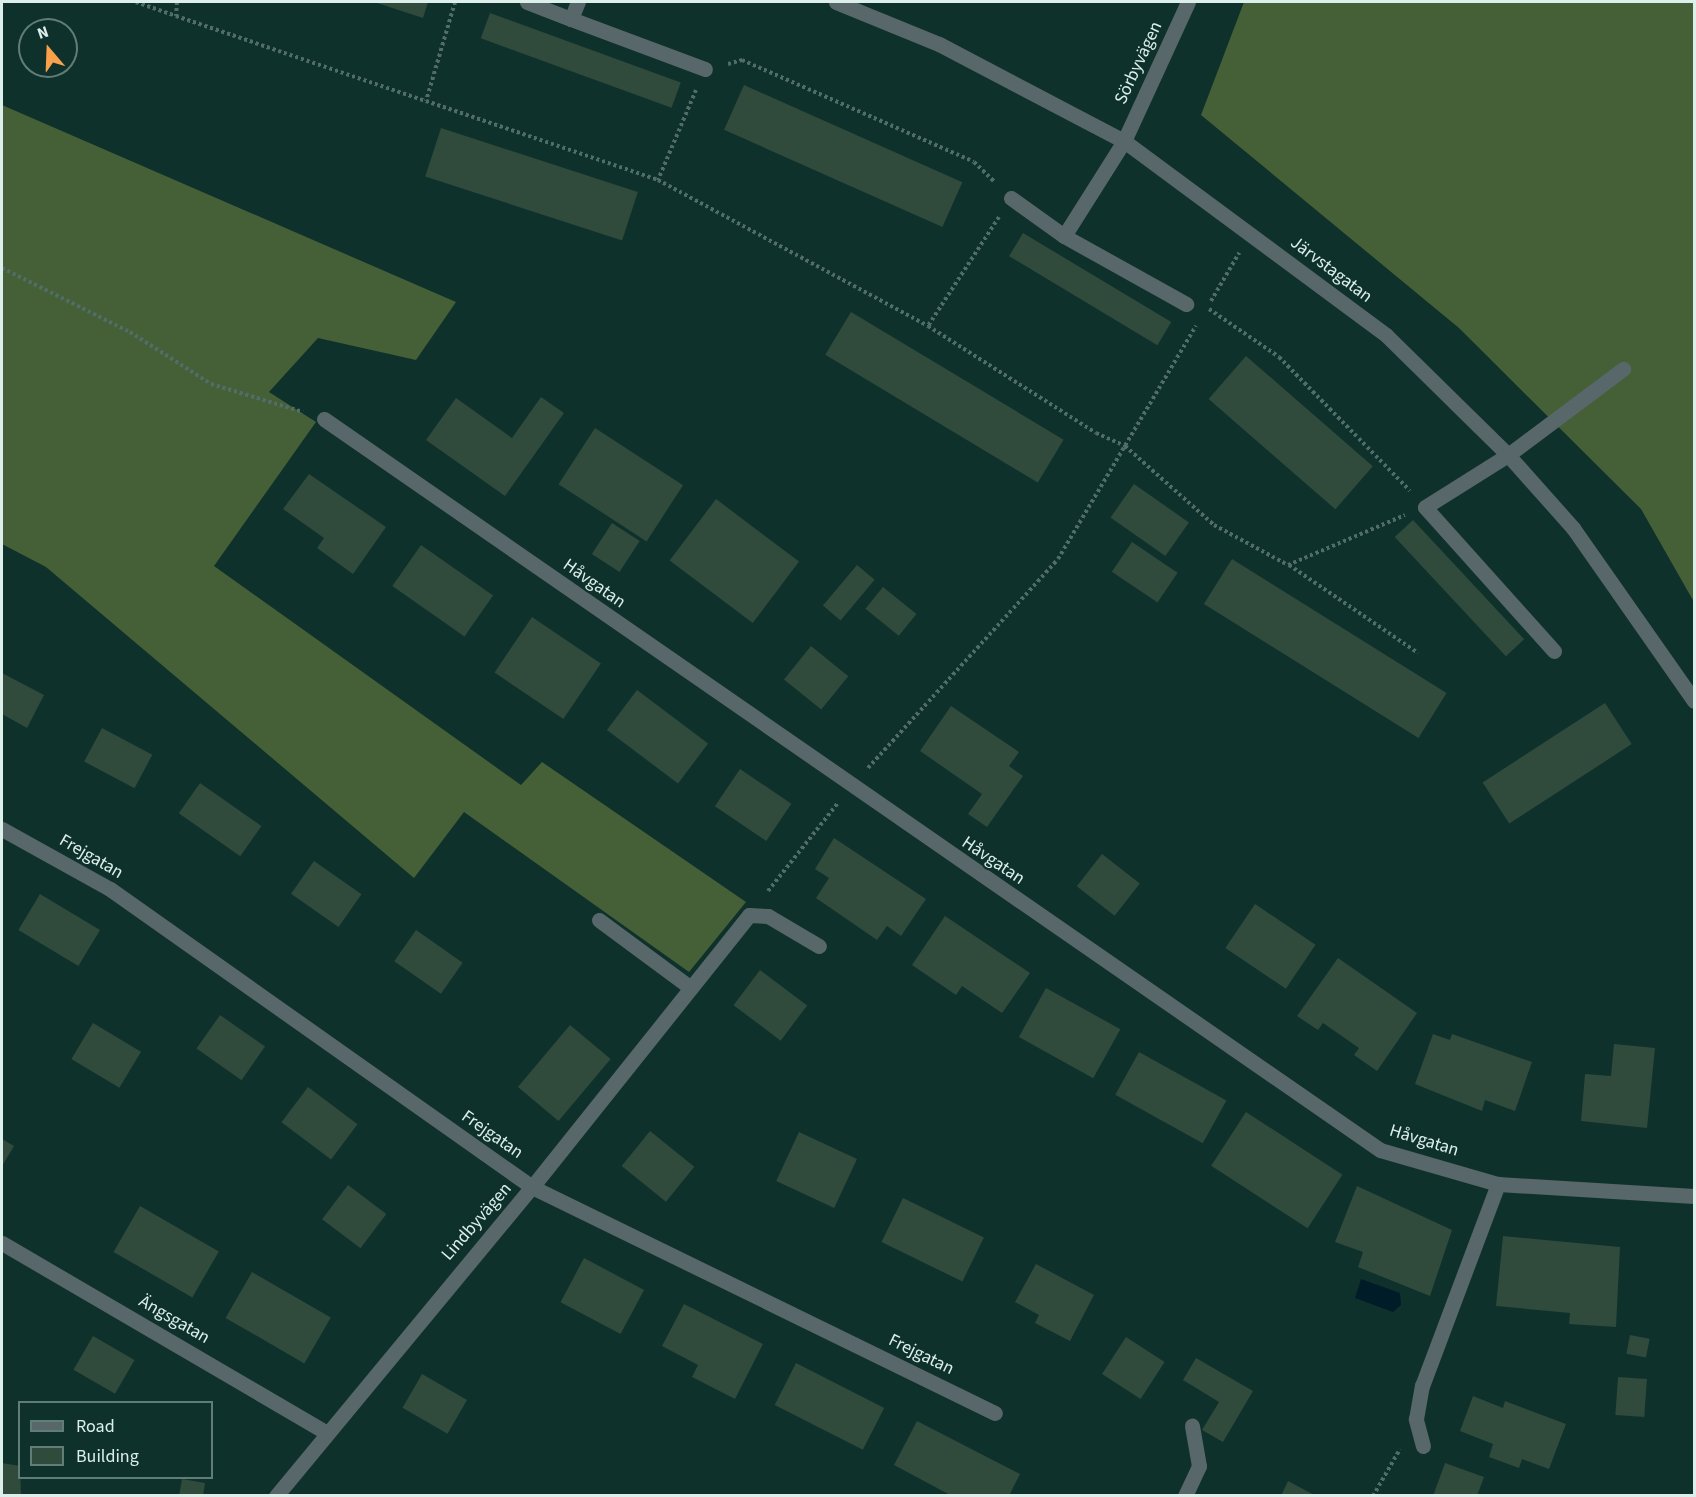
<!DOCTYPE html>
<meta charset="utf-8">
<style>
body{margin:0}
#map{position:relative;width:1696px;height:1497px;overflow:hidden;background:#0f312c;font-family:"Source Sans 3",sans-serif}
div>[style]{position:absolute}
.forest>*{inset:0;background:#455f36}
.water>*{inset:0;background:#001c28}
.building>*{inset:0;background:#304a3c;transform-origin:0 0}
.path>*{height:4px;margin-top:-2px;transform-origin:0;background:repeating-linear-gradient(90deg,#506d69 0 3px,transparent 0 6px)}
.service>*{height:15px;margin:-7.5px;padding:0 7.5px;transform-origin:7.5px;border-radius:7.5px;background:#586769}
.minor>*{height:15px;margin:-7.5px;padding:0 7.5px;transform-origin:7.5px;border-radius:7.5px;background:#586769}
span{translate:-50% -50%;white-space:nowrap;text-align:center;line-height:1.15;-webkit-text-stroke:4.5px #0f312c;paint-order:stroke}
.street-label{font-size:18px;color:#dcefeb}
.frame{position:absolute;inset:0;border:3px solid #dcefeb;pointer-events:none}
.legend{position:absolute;left:18px;top:1401px;width:195px;height:78px;box-sizing:border-box;background:#0f312c;border:2px solid #617d78;margin:0;padding:8px 10px;list-style:none;font-size:18px;color:#dcefeb}
.legend li{display:flex;align-items:center;gap:12px;height:30px}
.legend b{width:30px;border:2px solid #617d78}
.north{position:absolute;left:18px;top:18px;width:60px;height:60px;box-sizing:border-box;background:#0f312c;border:2px solid #617d78;border-radius:50%;rotate:341deg;font-size:16px;font-weight:700;line-height:24px;text-align:center;color:#dcefeb}
.north::after{content:'';display:block;margin:auto;width:21px;height:27px;background:#f8a14a;clip-path:polygon(50% 0,100% 100%,50% 72%,0 100%)}
</style>
<div id="map">
<div class="forest">
<i style="clip-path:polygon(1244px 2px,1694px 2px,1694px 602px,1641px 509px,1459px 328px,1201px 115px)"></i>
<i style="clip-path:polygon(2px 105px,456px 302px,416px 360px,318px 338px,269px 392px,316px 422px,214px 566px,521px 785px,542px 762px,746px 902px,689px 972px,464px 812px,414px 878px,46px 567px,2px 544px)"></i>
</div>
<div class="water">
<i style="clip-path:polygon(1361px 1279px,1400px 1293px,1401px 1305px,1393px 1312px,1355px 1298px)"></i>
</div>
<div class="building">
<i style="clip-path:polygon(374px 2px,428px 2px,423px 18px)"></i>
<i style="left:490px;top:13px;width:203px;height:27px;rotate:20deg"></i>
<i style="left:744px;top:85px;width:239px;height:49px;rotate:24deg"></i>
<i style="left:441px;top:128px;width:207px;height:51px;rotate:18deg"></i>
<i style="left:1023px;top:233px;width:173px;height:27px;rotate:31deg"></i>
<i style="left:851px;top:312px;width:248px;height:50px;rotate:31deg"></i>
<i style="left:1246px;top:356px;width:168px;height:57px;rotate:41deg"></i>
<i style="clip-path:polygon(541px 397px,564px 413px,505px 496px,426px 440px,456px 398px,512px 438px)"></i>
<i style="left:595px;top:428px;width:105px;height:67px;rotate:33deg"></i>
<i style="clip-path:polygon(309px 474px,386px 527px,353px 574px,317px 548px,324px 538px,283px 509px)"></i>
<i style="left:1134px;top:484px;width:67px;height:41px;rotate:35deg"></i>
<i style="left:716px;top:499px;width:104px;height:77px;rotate:37deg"></i>
<i style="left:1413px;top:520px;width:163px;height:25px;rotate:47deg"></i>
<i style="left:612px;top:523px;width:33px;height:37px;rotate:33deg"></i>
<i style="left:1132px;top:542px;width:55px;height:36px;rotate:34deg"></i>
<i style="left:421px;top:545px;width:88px;height:50px;rotate:35deg"></i>
<i style="left:1232px;top:559px;width:253px;height:53px;rotate:32deg"></i>
<i style="left:857px;top:565px;width:23px;height:53px;rotate:40deg"></i>
<i style="left:883px;top:587px;width:43px;height:28px;rotate:39deg"></i>
<i style="left:532px;top:617px;width:83px;height:67px;rotate:34deg"></i>
<i style="left:811px;top:646px;width:48px;height:43px;rotate:39deg"></i>
<i style="clip-path:polygon(2px 673px,44px 695px,27px 728px,2px 714px)"></i>
<i style="left:637px;top:690px;width:89px;height:50px;rotate:37deg"></i>
<i style="left:1605px;top:703px;width:49px;height:146px;rotate:57deg"></i>
<i style="clip-path:polygon(951px 706px,1019px 752px,1009px 766px,1023px 776px,987px 827px,968px 814px,982px 794px,920px 751px)"></i>
<i style="left:102px;top:728px;width:57px;height:38px;rotate:28deg"></i>
<i style="left:740px;top:769px;width:62px;height:45px;rotate:34deg"></i>
<i style="left:200px;top:783px;width:75px;height:37px;rotate:35deg"></i>
<i style="clip-path:polygon(834px 838px,926px 899px,901px 936px,887px 926px,877px 940px,816px 898px,829px 878px,815px 869px)"></i>
<i style="left:1102px;top:854px;width:48px;height:41px;rotate:38deg"></i>
<i style="left:314px;top:861px;width:58px;height:40px;rotate:35deg"></i>
<i style="left:40px;top:894px;width:70px;height:42px;rotate:31deg"></i>
<i style="left:1255px;top:904px;width:73px;height:53px;rotate:34deg"></i>
<i style="clip-path:polygon(945px 916px,1030px 973px,1002px 1013px,962px 986px,956px 995px,912px 965px)"></i>
<i style="left:416px;top:930px;width:57px;height:38px;rotate:35deg"></i>
<i style="clip-path:polygon(1338px 958px,1417px 1013px,1377px 1071px,1354px 1055px,1359px 1048px,1323px 1023px,1318px 1030px,1297px 1016px)"></i>
<i style="left:760px;top:970px;width:59px;height:44px;rotate:37deg"></i>
<i style="left:1046px;top:988px;width:85px;height:56px;rotate:29deg"></i>
<i style="left:220px;top:1015px;width:55px;height:41px;rotate:35deg"></i>
<i style="left:93px;top:1023px;width:56px;height:42px;rotate:31deg"></i>
<i style="left:570px;top:1025px;width:53px;height:81px;rotate:40deg"></i>
<i style="clip-path:polygon(1433px 1034px,1450px 1040px,1452px 1034px,1532px 1062px,1515px 1111px,1485px 1100px,1482px 1111px,1415px 1084px)"></i>
<i style="clip-path:polygon(1614px 1044px,1655px 1048px,1647px 1128px,1581px 1121px,1585px 1074px,1611px 1076px)"></i>
<i style="left:1139px;top:1052px;width:100px;height:49px;rotate:29deg"></i>
<i style="left:308px;top:1087px;width:62px;height:44px;rotate:37deg"></i>
<i style="left:1246px;top:1112px;width:115px;height:64px;rotate:33deg"></i>
<i style="left:650px;top:1131px;width:57px;height:45px;rotate:39deg"></i>
<i style="left:799px;top:1132px;width:64px;height:54px;rotate:25deg"></i>
<i style="clip-path:polygon(2px 1139px,14px 1146px,2px 1166px)"></i>
<i style="left:348px;top:1185px;width:48px;height:43px;rotate:37deg"></i>
<i style="clip-path:polygon(1357px 1186px,1452px 1230px,1430px 1296px,1358px 1267px,1363px 1252px,1335px 1242px)"></i>
<i style="left:903px;top:1198px;width:90px;height:49px;rotate:26deg"></i>
<i style="left:140px;top:1206px;width:91px;height:53px;rotate:30deg"></i>
<i style="clip-path:polygon(1503px 1236px,1620px 1247px,1616px 1327px,1569px 1324px,1570px 1313px,1496px 1306px)"></i>
<i style="left:584px;top:1258px;width:68px;height:50px;rotate:28deg"></i>
<i style="clip-path:polygon(1036px 1264px,1094px 1295px,1070px 1341px,1035px 1323px,1039px 1315px,1015px 1302px)"></i>
<i style="left:252px;top:1272px;width:91px;height:53px;rotate:30deg"></i>
<i style="clip-path:polygon(684px 1304px,763px 1344px,735px 1399px,692px 1377px,698px 1365px,662px 1346px)"></i>
<i style="left:1630px;top:1335px;width:20px;height:19px;rotate:11deg"></i>
<i style="left:93px;top:1336px;width:48px;height:39px;rotate:30deg"></i>
<i style="left:1126px;top:1337px;width:46px;height:44px;rotate:33deg"></i>
<i style="clip-path:polygon(1196px 1358px,1253px 1391px,1223px 1442px,1202px 1430px,1219px 1402px,1183px 1380px)"></i>
<i style="left:796px;top:1363px;width:99px;height:47px;rotate:27deg"></i>
<i style="left:422px;top:1374px;width:52px;height:39px;rotate:30deg"></i>
<i style="left:1618px;top:1377px;width:29px;height:38px;rotate:4deg"></i>
<i style="clip-path:polygon(1473px 1396px,1503px 1408px,1505px 1401px,1566px 1424px,1549px 1469px,1522px 1459px,1519px 1468px,1489px 1457px,1493px 1444px,1460px 1431px)"></i>
<i style="clip-path:polygon(917px 1421px,1020px 1474px,1009px 1496px,952px 1496px,894px 1465px)"></i>
<i style="clip-path:polygon(2px 1463px,20px 1466px,21px 1496px,2px 1496px)"></i>
<i style="clip-path:polygon(1445px 1463px,1484px 1477px,1477px 1496px,1433px 1496px)"></i>
<i style="clip-path:polygon(182px 1479px,205px 1483px,203px 1496px,179px 1496px)"></i>
<i style="clip-path:polygon(1288px 1481px,1316px 1496px,1281px 1496px)"></i>
</div>
<div class="path">
<i style="left:136px;top:2px;width:42px;rotate:19.3deg"></i>
<i style="left:177px;top:2px;width:14px;rotate:94deg"></i>
<i style="left:176px;top:16px;width:264px;rotate:18.8deg"></i>
<i style="left:455px;top:2px;width:103px;rotate:106.3deg"></i>
<i style="left:426px;top:101px;width:245px;rotate:18.8deg"></i>
<i style="left:728px;top:64px;width:15px;rotate:-16deg"></i>
<i style="left:742px;top:60px;width:253px;rotate:23.7deg"></i>
<i style="left:974px;top:162px;width:28px;rotate:44deg"></i>
<i style="left:696px;top:90px;width:98px;rotate:112.9deg"></i>
<i style="left:658px;top:180px;width:307px;rotate:28.4deg"></i>
<i style="left:999px;top:217px;width:130px;rotate:123.1deg"></i>
<i style="left:928px;top:326px;width:199px;rotate:32.5deg"></i>
<i style="left:1096px;top:433px;width:32px;rotate:24deg"></i>
<i style="left:1125px;top:446px;width:119px;rotate:41.6deg"></i>
<i style="left:1214px;top:525px;width:84px;rotate:28.4deg"></i>
<i style="left:1288px;top:565px;width:127px;rotate:-23.1deg"></i>
<i style="left:2px;top:268px;width:143px;rotate:26.6deg"></i>
<i style="left:130px;top:332px;width:96px;rotate:32.7deg"></i>
<i style="left:211px;top:384px;width:96px;rotate:16.9deg"></i>
<i style="left:1211px;top:301px;width:56px;rotate:-59.7deg"></i>
<i style="left:1209px;top:309px;width:85px;rotate:34.4deg"></i>
<i style="left:1279px;top:357px;width:187px;rotate:45.6deg"></i>
<i style="left:1289px;top:565px;width:156px;rotate:34.3deg"></i>
<i style="left:868px;top:768px;width:282px;rotate:-47.7deg"></i>
<i style="left:1058px;top:559px;width:271px;rotate:-59.4deg"></i>
<i style="left:768px;top:891px;width:112px;rotate:-51.5deg"></i>
<i style="left:1373px;top:1496px;width:54px;rotate:-60.1deg"></i>
</div>
<div class="service">
<i style="left:527px;top:2px;width:47px;rotate:21.1deg"></i>
<i style="left:571px;top:19px;width:18px;rotate:-68deg"></i>
<i style="left:571px;top:19px;width:143px;rotate:20.5deg"></i>
<i style="left:1011px;top:198px;width:65px;rotate:35.6deg"></i>
<i style="left:1064px;top:236px;width:112px;rotate:-57.7deg"></i>
<i style="left:1064px;top:236px;width:140px;rotate:29.1deg"></i>
<i style="left:1554px;top:651px;width:193px;rotate:-131.9deg"></i>
<i style="left:1425px;top:507px;width:98px;rotate:-32.1deg"></i>
<i style="left:1508px;top:455px;width:144px;rotate:-36.8deg"></i>
<i style="left:599px;top:920px;width:114px;rotate:36.5deg"></i>
<i style="left:532px;top:1187px;width:348px;rotate:-51.4deg"></i>
<i style="left:749px;top:915px;width:19px;rotate:3deg"></i>
<i style="left:768px;top:916px;width:59px;rotate:30.5deg"></i>
<i style="left:1423px;top:1446px;width:28px;rotate:-105deg"></i>
<i style="left:1416px;top:1419px;width:34px;rotate:-80deg"></i>
<i style="left:1422px;top:1386px;width:216px;rotate:-69.4deg"></i>
<i style="left:1185px;top:1496px;width:33px;rotate:-65deg"></i>
<i style="left:1199px;top:1466px;width:41px;rotate:-99.9deg"></i>
</div>
<div class="minor">
<i style="left:836px;top:2px;width:111px;rotate:22.2deg"></i>
<i style="left:939px;top:44px;width:209px;rotate:27.7deg"></i>
<i style="left:1124px;top:141px;width:326px;rotate:36.5deg"></i>
<i style="left:1386px;top:335px;width:171px;rotate:44.5deg"></i>
<i style="left:1508px;top:455px;width:98px;rotate:48.3deg"></i>
<i style="left:1573px;top:528px;width:211px;rotate:55deg"></i>
<i style="left:1124px;top:141px;width:153px;rotate:-65.3deg"></i>
<i style="left:324px;top:419px;width:1284px;rotate:34.69deg"></i>
<i style="left:1380px;top:1150px;width:123px;rotate:16.1deg"></i>
<i style="left:1498px;top:1184px;width:196px;rotate:3.5deg"></i>
<i style="left:2px;top:829px;width:124px;rotate:29.1deg"></i>
<i style="left:110px;top:889px;width:517px;rotate:35.23deg"></i>
<i style="left:532px;top:1187px;width:515px;rotate:26.02deg"></i>
<i style="left:2px;top:1243px;width:375px;rotate:30.3deg"></i>
<i style="left:276px;top:1496px;width:401px;rotate:-50.4deg"></i>
</div>
<div class="street-label">
<span style="left:1139px;top:63px;rotate:-65deg">Sörbyvägen</span>
<span style="left:1331px;top:270px;rotate:37deg">Järvstagatan</span>
<span style="left:594px;top:584px;rotate:35deg">Håvgatan</span>
<span style="left:91px;top:857px;rotate:30deg">Frejgatan</span>
<span style="left:993px;top:861px;rotate:34deg">Håvgatan</span>
<span style="left:492px;top:1135px;rotate:35deg">Frejgatan</span>
<span style="left:1424px;top:1141px;rotate:17deg">Håvgatan</span>
<span style="left:477px;top:1222px;rotate:-49deg">Lindbyvägen</span>
<span style="left:174px;top:1320px;rotate:30deg">Ängsgatan</span>
<span style="left:921px;top:1355px;rotate:26deg">Frejgatan</span>
</div>
<div class="frame"></div>
<ul class="legend">
<li><b style="height:8px;background:#586769"></b>Road</li>
<li><b style="height:16px;background:#304a3c"></b>Building</li>
</ul>
<div class="north">N</div>
</div>
